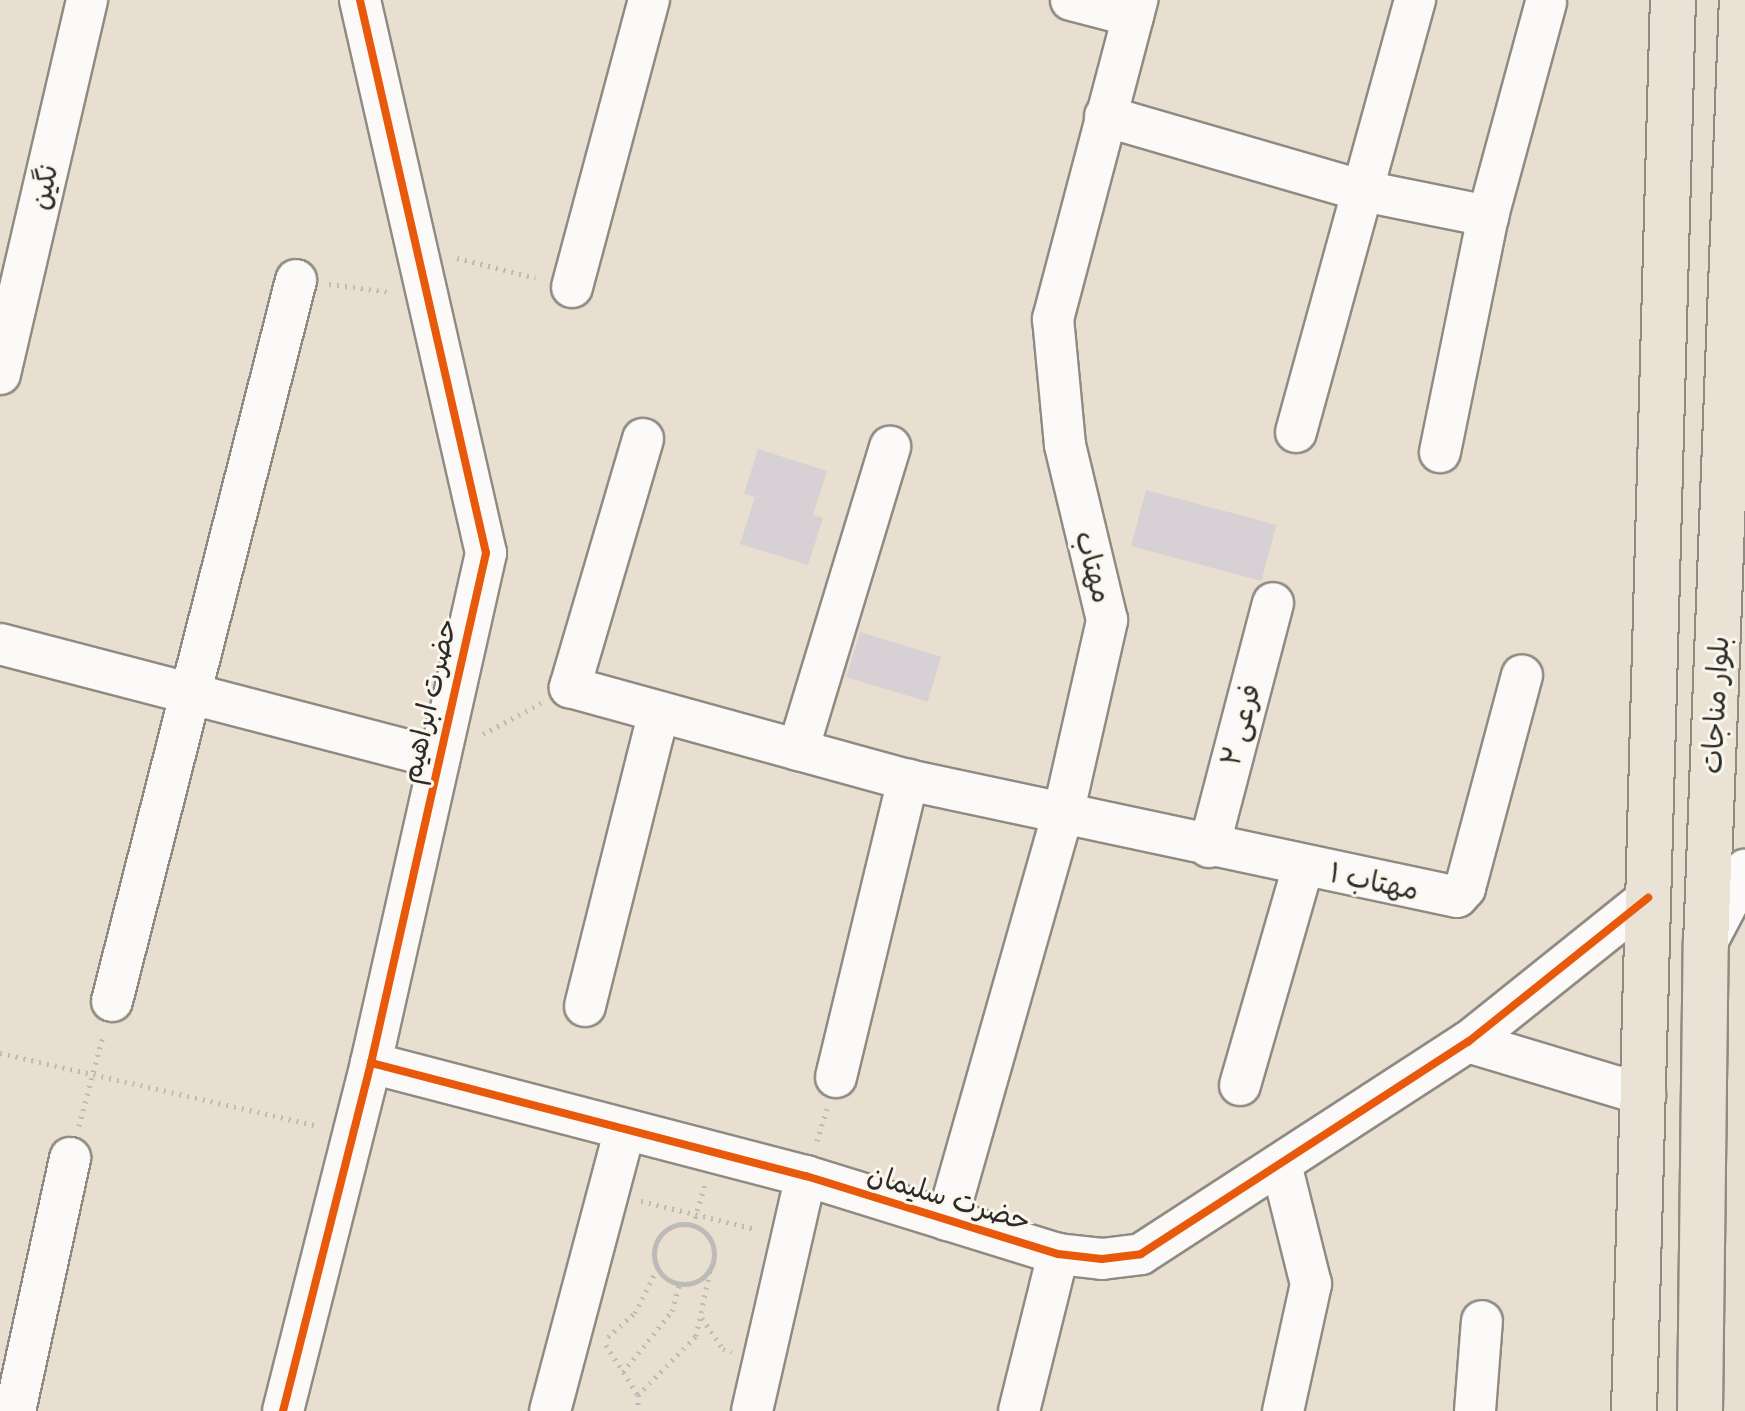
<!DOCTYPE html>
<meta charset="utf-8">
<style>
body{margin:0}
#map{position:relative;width:1745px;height:1411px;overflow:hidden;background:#e8dfd0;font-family:Caveat,"Playpen Sans Arabic",sans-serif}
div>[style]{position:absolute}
.building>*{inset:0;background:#d7d0d4;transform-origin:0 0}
.path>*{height:5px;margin-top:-2.5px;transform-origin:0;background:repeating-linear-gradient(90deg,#bdbbb8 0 2px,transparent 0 8px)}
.path>.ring{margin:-2.5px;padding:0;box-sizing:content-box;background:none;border:5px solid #bdbbb8;border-radius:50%}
.roads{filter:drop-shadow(2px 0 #8f8b83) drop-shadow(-2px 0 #8f8b83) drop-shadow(0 2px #8f8b83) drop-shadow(0 -2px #8f8b83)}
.minor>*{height:40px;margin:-20px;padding:0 20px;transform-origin:20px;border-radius:20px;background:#fcfaf8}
.major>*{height:44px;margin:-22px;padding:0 22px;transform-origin:22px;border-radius:22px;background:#eae2d5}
.cycleway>*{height:8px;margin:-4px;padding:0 4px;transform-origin:4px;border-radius:4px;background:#e8590c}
span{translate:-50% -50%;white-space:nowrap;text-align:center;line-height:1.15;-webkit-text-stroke:6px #fbf7ec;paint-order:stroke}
.street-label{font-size:28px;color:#2b2b2b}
</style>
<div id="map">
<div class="building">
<i style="clip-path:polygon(758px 449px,827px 471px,813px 515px,823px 518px,808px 565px,740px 544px,755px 497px,744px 494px)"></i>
<i style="left:1146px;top:490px;width:135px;height:58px;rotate:15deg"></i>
<i style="left:860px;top:632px;width:85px;height:47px;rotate:17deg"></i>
</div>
<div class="path">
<i style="left:457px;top:258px;width:81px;rotate:14.2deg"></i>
<i style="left:329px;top:284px;width:63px;rotate:7.4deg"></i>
<i style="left:483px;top:734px;width:66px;rotate:-28.1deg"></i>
<i style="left:0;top:1053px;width:327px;rotate:12.9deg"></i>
<i style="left:79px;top:1126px;width:93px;rotate:-75.1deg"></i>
<i style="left:817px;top:1141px;width:34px;rotate:-73deg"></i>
<i style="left:641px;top:1201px;width:118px;rotate:13.7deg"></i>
<i class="ring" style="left:654px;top:1224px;width:55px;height:55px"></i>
<i style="left:693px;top:1226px;width:44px;rotate:-74.1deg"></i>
<i style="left:702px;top:1318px;width:37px;rotate:56deg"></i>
<i style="left:723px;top:1349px;width:9px;rotate:21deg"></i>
<i style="left:608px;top:1337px;width:36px;rotate:-42deg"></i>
<i style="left:635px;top:1313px;width:47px;rotate:-63.4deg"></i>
<i style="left:606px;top:1345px;width:59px;rotate:57.4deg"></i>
<i style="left:638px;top:1395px;width:16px;rotate:90deg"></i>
<i style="left:623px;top:1372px;width:78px;rotate:-51.2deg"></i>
<i style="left:672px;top:1311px;width:29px;rotate:-74deg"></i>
<i style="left:638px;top:1395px;width:83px;rotate:-45.5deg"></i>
<i style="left:696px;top:1336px;width:67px;rotate:-78deg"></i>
</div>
<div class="roads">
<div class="minor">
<i style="left:1071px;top:0;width:64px;rotate:14.5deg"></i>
<i style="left:1105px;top:116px;width:265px;rotate:16.2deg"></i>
<i style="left:1359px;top:190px;width:132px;rotate:11.4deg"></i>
<i style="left:1488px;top:216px;width:241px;rotate:101.5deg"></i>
<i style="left:1488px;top:216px;width:221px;rotate:-74.8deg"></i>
<i style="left:572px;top:287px;width:297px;rotate:-75deg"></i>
<i style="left:0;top:374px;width:384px;rotate:-76.9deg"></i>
<i style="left:1296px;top:432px;width:448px;rotate:-74.6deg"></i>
<i style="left:643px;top:439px;width:259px;rotate:106.4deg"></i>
<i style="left:570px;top:687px;width:351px;rotate:15.4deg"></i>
<i style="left:908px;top:780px;width:561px;rotate:12.03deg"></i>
<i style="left:1457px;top:897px;width:12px;rotate:-48deg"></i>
<i style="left:1465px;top:888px;width:220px;rotate:-75deg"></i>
<i style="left:0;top:644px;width:454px;rotate:14.6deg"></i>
<i style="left:798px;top:750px;width:317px;rotate:-73.1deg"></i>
<i style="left:1209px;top:847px;width:252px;rotate:-75.3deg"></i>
<i style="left:1706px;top:944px;width:84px;rotate:-62.2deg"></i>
<i style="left:112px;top:1001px;width:744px;rotate:-75.68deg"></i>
<i style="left:585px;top:1006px;width:303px;rotate:-75.9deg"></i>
<i style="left:1468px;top:1042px;width:185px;rotate:16.7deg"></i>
<i style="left:371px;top:1063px;width:449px;rotate:14.6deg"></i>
<i style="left:806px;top:1176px;width:264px;rotate:17.2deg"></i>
<i style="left:1058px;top:1254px;width:44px;rotate:6.5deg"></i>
<i style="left:1102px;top:1259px;width:39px;rotate:-7deg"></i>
<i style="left:1141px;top:1254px;width:390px;rotate:-33deg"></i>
<i style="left:1468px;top:1042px;width:231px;rotate:-38.7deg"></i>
<i style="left:836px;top:1077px;width:306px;rotate:-76.4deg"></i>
<i style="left:1240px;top:1085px;width:227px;rotate:-73.9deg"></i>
<i style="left:1281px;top:1164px;width:124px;rotate:76deg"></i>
<i style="left:1311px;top:1284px;width:130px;rotate:102.4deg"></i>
<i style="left:947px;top:1220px;width:426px;rotate:-74.1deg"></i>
<i style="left:1064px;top:810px;width:195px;rotate:-77.2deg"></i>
<i style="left:1107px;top:620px;width:180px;rotate:-103.5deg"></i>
<i style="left:1065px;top:445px;width:127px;rotate:-95.4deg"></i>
<i style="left:1053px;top:319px;width:330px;rotate:-75.2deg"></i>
<i style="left:15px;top:1411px;width:259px;rotate:-77.7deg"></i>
<i style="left:283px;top:1411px;width:359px;rotate:-75.8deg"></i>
<i style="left:371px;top:1063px;width:523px;rotate:-77.29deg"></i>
<i style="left:486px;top:553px;width:567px;rotate:-102.84deg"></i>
<i style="left:550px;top:1411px;width:291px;rotate:-75.1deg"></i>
<i style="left:752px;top:1411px;width:241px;rotate:-77.1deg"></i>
<i style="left:1019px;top:1411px;width:162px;rotate:-76deg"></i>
<i style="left:1475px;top:1411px;width:90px;rotate:-85.6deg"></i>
</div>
<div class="major">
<i style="left:1634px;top:1411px;width:1412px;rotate:-88.42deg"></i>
<i style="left:1700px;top:1411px;width:467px;rotate:-89.3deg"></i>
<i style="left:1706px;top:944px;width:945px;rotate:-87.82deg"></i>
</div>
</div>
<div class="cycleway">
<i style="left:371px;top:1063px;width:449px;rotate:14.6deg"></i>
<i style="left:806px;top:1176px;width:264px;rotate:17.2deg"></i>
<i style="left:1058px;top:1254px;width:44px;rotate:6.5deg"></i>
<i style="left:1102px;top:1259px;width:39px;rotate:-7deg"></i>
<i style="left:1141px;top:1254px;width:390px;rotate:-33deg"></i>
<i style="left:1468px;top:1042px;width:231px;rotate:-38.7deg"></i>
<i style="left:283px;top:1411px;width:359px;rotate:-75.8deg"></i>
<i style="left:371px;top:1063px;width:523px;rotate:-77.29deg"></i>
<i style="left:486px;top:553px;width:567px;rotate:-102.84deg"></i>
</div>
<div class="street-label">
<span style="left:44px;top:187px;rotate:-77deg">نگین</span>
<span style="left:1093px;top:567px;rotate:75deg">مهتاب</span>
<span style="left:429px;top:701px;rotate:-77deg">حضرت ابراهیم</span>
<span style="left:1716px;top:705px;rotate:-87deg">بلوار مناجات</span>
<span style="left:1241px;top:725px;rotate:-75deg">فرعی ۲</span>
<span style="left:1374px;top:882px;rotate:12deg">مهتاب ۱</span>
<span style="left:949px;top:1198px;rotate:17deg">حضرت سلیمان</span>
</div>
</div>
